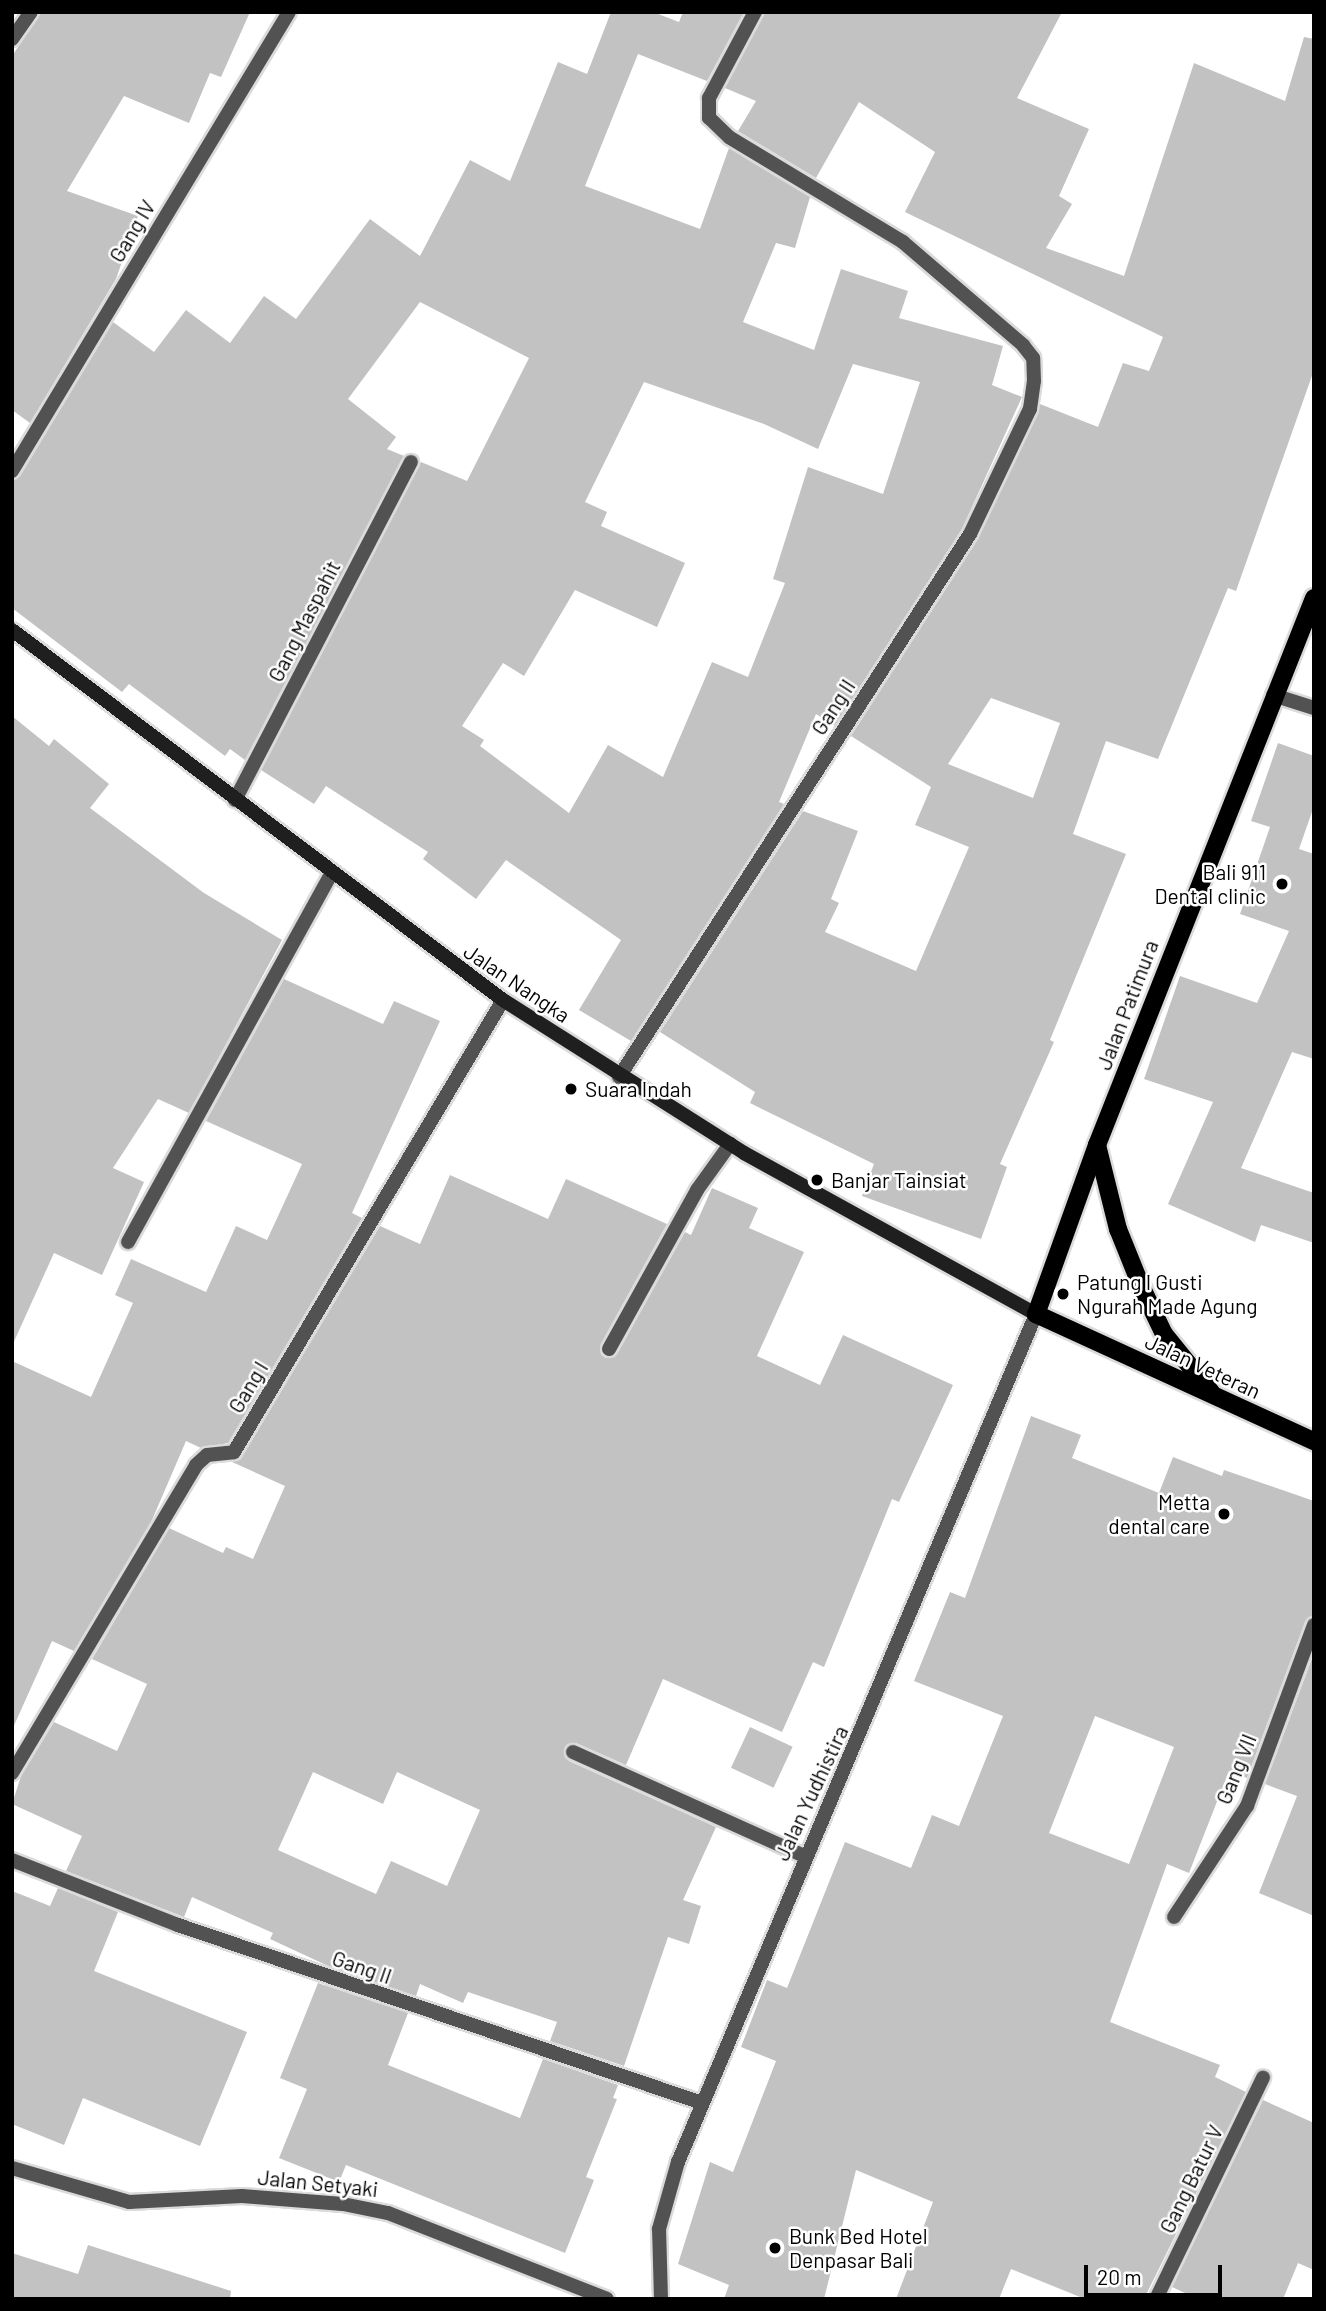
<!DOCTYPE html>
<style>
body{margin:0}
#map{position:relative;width:1326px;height:2311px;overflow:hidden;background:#fff;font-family:Barlow,sans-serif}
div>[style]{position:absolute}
.building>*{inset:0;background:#c2c2c2;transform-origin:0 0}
.roads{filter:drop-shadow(2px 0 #dbdbdb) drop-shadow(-2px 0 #dbdbdb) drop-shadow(0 2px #dbdbdb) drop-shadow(0 -2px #dbdbdb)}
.minor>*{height:14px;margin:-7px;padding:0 7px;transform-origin:7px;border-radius:7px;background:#525252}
.tertiary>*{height:14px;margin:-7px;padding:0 7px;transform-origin:7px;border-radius:7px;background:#525252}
.secondary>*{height:14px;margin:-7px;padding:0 7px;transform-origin:7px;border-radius:7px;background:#1f1f1f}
.primary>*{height:18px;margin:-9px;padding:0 9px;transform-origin:9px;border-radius:9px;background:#000}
.dots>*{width:19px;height:19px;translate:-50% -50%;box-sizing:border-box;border:4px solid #fff;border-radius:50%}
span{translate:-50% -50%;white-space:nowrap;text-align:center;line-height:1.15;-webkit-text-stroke:5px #fff;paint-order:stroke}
.street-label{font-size:21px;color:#000}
.poi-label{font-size:21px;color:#000}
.right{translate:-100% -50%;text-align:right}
.left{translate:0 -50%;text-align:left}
.frame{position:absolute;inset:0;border:14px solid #000;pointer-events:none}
.scale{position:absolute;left:1084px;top:2265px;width:138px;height:32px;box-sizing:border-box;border:4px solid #000;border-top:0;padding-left:9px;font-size:21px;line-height:24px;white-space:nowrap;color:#000;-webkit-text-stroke:5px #fff;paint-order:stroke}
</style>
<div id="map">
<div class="building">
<i style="clip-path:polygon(41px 12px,250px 12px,221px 77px,210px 73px,189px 123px,124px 96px,67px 191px,138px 216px,116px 279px,30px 423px,12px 410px,12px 56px)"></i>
<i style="clip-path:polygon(evenodd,611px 12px,653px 12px,679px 22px,683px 12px,744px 12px,707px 81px,638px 54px,585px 186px,700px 229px,729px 148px,810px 197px,795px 248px,776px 243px,743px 322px,814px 350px,841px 269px,908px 291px,899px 318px,1003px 346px,992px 385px,1022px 397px,962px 529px,835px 726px,816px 714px,779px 802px,784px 804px,631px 1041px,579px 1010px,621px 940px,506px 860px,476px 899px,423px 859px,428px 852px,326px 786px,314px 804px,261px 770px,421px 462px,467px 481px,529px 358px,420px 302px,348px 399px,396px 437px,387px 449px,404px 456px,245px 760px,230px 749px,225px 756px,129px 684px,122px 692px,12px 608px,12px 481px,20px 476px,113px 322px,154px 352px,186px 310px,230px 343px,264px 296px,296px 319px,370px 219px,420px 256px,470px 160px,510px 181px,558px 62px,587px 74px,611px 12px,853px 364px,920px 382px,883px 494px,808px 467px,773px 579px,785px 583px,748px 677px,712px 662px,663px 777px,608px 745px,569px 813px,480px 746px,484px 740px,462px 726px,503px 663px,524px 676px,575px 590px,657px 627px,685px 563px,601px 526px,607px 512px,585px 502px,644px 382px,764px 424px,818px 449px,853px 364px)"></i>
<i style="clip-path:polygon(evenodd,765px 12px,1062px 12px,1017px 98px,1089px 129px,1059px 196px,1072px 204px,1046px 248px,1124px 276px,1194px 63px,1285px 101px,1304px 37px,1314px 39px,1314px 370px,1236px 591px,1228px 588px,1158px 759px,1106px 741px,1073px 834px,1126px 854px,1050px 1040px,1054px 1042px,1000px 1164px,1007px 1167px,981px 1239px,862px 1196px,874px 1164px,750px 1103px,755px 1092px,660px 1032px,803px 811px,858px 831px,831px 899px,839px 903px,825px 932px,916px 971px,969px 847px,915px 825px,931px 787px,851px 736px,978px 539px,1040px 404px,1098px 427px,1123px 363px,1149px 371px,1163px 337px,905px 212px,935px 152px,859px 102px,816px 178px,738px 131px,756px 101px,725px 88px,765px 12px,991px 698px,1060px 723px,1033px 798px,948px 764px,991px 698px)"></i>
<i style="clip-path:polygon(12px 716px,49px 746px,54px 739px,109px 784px,90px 808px,204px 893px,282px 940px,189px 1113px,158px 1099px,113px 1168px,144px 1182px,102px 1275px,54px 1253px,12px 1346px)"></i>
<i style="clip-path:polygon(1278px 743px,1314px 756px,1314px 806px,1299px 849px,1314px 854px,1314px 1059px,1292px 1052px,1241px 1168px,1314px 1193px,1314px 1243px,1261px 1225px,1255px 1242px,1168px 1204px,1213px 1102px,1144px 1079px,1180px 976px,1257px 1003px,1289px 931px,1240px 914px,1270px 827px,1251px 821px)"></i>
<i style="clip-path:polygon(284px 979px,383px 1024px,394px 1001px,440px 1021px,352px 1213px,362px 1218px,228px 1443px,201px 1448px,186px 1441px,152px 1520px,74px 1651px,52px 1641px,12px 1730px,12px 1361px,91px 1397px,133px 1303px,115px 1295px,131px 1259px,206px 1292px,236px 1226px,267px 1240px,302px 1164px,206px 1121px)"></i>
<i style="clip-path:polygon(evenodd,450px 1175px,548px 1219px,566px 1179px,667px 1224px,601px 1344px,605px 1358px,617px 1354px,685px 1232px,691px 1235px,712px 1188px,758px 1208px,749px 1228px,804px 1252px,757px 1356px,820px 1385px,843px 1335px,953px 1385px,899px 1502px,892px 1499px,824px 1667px,813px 1662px,782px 1732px,663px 1679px,626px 1765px,576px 1743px,565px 1747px,569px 1761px,716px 1827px,683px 1900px,701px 1906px,689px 1944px,668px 1937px,624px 2066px,550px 2041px,557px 2022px,468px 1992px,463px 2003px,420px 1984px,416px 1996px,326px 1965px,270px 1939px,273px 1933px,192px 1897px,184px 1917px,66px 1871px,82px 1836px,12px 1804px,21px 1776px,54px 1722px,117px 1751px,147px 1684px,92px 1659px,169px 1528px,223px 1553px,226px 1547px,253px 1559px,285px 1486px,232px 1462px,242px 1457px,380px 1226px,420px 1244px,450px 1175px,313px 1772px,383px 1804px,397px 1772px,480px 1810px,447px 1886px,391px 1861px,376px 1894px,278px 1850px,313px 1772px)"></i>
<i style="clip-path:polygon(evenodd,1031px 1416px,1081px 1435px,1072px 1458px,1159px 1493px,1173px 1457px,1222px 1476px,1224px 1470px,1314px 1501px,1314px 1616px,1305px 1622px,1247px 1778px,1229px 1771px,1189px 1873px,1167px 1864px,1110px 2022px,1220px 2065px,1215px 2077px,1246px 2092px,1144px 2299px,1085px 2299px,1011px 2269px,999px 2299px,896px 2299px,933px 2202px,856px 2170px,824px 2299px,724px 2299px,729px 2285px,678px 2264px,710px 2162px,733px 2172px,776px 2061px,741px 2047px,767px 1980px,787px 1988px,845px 1842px,911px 1868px,932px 1815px,959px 1826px,1003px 1716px,914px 1681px,950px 1592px,965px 1598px,1031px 1416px,1095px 1716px,1174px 1747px,1129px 1864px,1049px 1833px,1095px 1716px)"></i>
<i style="clip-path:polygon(1314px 1653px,1314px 1916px,1259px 1893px,1297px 1796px,1265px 1784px)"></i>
<i style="left:750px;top:1727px;width:47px;height:45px;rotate:25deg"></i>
<i style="clip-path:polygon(58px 1888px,118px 1912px,94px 1971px,247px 2032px,200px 2146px,83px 2098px,64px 2145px,12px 2124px,12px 1891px,50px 1906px)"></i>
<i style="clip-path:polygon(318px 1983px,408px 2013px,388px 2065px,520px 2118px,543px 2059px,618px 2085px,613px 2098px,617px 2099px,586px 2177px,594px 2180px,565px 2253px,346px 2165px,339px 2182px,279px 2158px,307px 2089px,280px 2078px)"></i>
<i style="clip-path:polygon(1263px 2100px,1314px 2123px,1314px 2270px,1298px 2263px,1283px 2299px,1198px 2299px,1172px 2287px)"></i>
<i style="clip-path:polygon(88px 2245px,231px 2291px,230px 2299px,12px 2299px,12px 2253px,78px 2274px)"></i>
</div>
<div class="roads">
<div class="minor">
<i style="left:12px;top:39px;width:33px;rotate:-55deg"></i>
<i style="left:12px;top:471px;width:536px;rotate:-58.89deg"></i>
<i style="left:1273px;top:695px;width:43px;rotate:17.6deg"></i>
<i style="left:235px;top:800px;width:381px;rotate:-62.5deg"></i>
<i style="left:619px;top:1077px;width:647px;rotate:-57.12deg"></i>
<i style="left:970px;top:534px;width:139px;rotate:-64.4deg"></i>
<i style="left:1030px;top:409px;width:28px;rotate:-82deg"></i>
<i style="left:1034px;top:381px;width:23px;rotate:-92deg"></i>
<i style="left:1033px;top:358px;width:16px;rotate:-128deg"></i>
<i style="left:1023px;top:345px;width:158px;rotate:-139.4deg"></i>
<i style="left:903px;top:242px;width:203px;rotate:-148.9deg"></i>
<i style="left:729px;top:137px;width:28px;rotate:-136deg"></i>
<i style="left:709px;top:118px;width:20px;rotate:-90deg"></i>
<i style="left:709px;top:98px;width:98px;rotate:-61.9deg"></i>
<i style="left:128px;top:1242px;width:422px;rotate:-61.1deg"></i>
<i style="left:609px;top:1349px;width:182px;rotate:-61deg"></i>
<i style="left:697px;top:1190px;width:57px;rotate:-54.3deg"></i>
<i style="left:573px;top:1752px;width:253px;rotate:24.2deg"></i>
<i style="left:12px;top:1773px;width:359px;rotate:-59.1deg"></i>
<i style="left:196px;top:1465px;width:15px;rotate:-42deg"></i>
<i style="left:207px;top:1455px;width:27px;rotate:-6deg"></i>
<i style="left:234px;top:1452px;width:526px;rotate:-59.24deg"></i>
<i style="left:12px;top:1860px;width:178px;rotate:21.4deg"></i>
<i style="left:178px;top:1925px;width:553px;rotate:18.76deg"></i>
<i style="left:1174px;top:1917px;width:133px;rotate:-56.7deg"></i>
<i style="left:1247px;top:1806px;width:193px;rotate:-69.7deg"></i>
<i style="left:12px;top:2168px;width:122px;rotate:16.2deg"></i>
<i style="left:129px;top:2202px;width:113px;rotate:-3deg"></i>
<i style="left:242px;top:2196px;width:101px;rotate:4.5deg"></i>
<i style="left:343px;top:2204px;width:46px;rotate:11.3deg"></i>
<i style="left:388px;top:2213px;width:235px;rotate:21.4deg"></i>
<i style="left:1156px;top:2299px;width:246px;rotate:-64.2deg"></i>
</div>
<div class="tertiary">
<i style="left:661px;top:2299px;width:70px;rotate:-91.6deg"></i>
<i style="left:659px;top:2229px;width:70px;rotate:-74.2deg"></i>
<i style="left:678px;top:2162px;width:920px;rotate:-67.11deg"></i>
</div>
<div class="secondary">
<i style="left:12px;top:630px;width:615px;rotate:37deg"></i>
<i style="left:503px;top:1000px;width:285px;rotate:32.4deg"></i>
<i style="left:744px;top:1153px;width:333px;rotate:28.9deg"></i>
</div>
<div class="primary">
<i style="left:1314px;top:598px;width:588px;rotate:111.64deg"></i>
<i style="left:1097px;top:1145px;width:180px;rotate:109.8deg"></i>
<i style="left:1036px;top:1314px;width:306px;rotate:24.6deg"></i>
<i style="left:1097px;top:1145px;width:87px;rotate:76deg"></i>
<i style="left:1118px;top:1229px;width:61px;rotate:68deg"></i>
<i style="left:1141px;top:1286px;width:53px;rotate:64.4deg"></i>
<i style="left:1164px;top:1334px;width:75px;rotate:51deg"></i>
</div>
</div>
<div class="dots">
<i style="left:1282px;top:884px;background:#000"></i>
<i style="left:571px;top:1089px;background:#000"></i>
<i style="left:817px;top:1180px;background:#000"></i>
<i style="left:1063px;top:1294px;background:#000"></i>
<i style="left:1224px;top:1514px;background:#000"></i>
<i style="left:775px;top:2248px;background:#000"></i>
</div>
<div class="street-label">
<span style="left:132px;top:231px;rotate:-59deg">Gang IV</span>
<span style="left:304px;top:621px;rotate:-63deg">Gang Maspahit</span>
<span style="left:833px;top:707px;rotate:-57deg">Gang II</span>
<span style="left:517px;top:983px;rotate:34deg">Jalan Nangka</span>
<span style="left:1127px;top:1005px;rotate:-69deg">Jalan Patimura</span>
<span style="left:1203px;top:1366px;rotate:25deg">Jalan Veteran</span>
<span style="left:248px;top:1387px;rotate:-59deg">Gang I</span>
<span style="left:1236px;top:1769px;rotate:-68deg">Gang VII</span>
<span style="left:811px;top:1793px;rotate:-65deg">Jalan Yudhistira</span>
<span style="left:362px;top:1967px;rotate:19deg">Gang II</span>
<span style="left:1191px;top:2179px;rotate:-64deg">Gang Batur V</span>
<span style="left:318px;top:2183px;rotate:6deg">Jalan Setyaki</span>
</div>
<div class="poi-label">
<span class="right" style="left:1266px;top:884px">Bali 911<br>Dental clinic</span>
<span class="left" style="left:585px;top:1089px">Suara Indah</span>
<span class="left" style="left:831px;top:1180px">Banjar Tainsiat</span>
<span class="left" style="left:1077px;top:1294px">Patung I Gusti<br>Ngurah Made Agung</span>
<span class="right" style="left:1210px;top:1514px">Metta<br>dental care</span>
<span class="left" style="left:789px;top:2248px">Bunk Bed Hotel<br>Denpasar Bali</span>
</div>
<div class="frame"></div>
<div class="scale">20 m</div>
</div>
